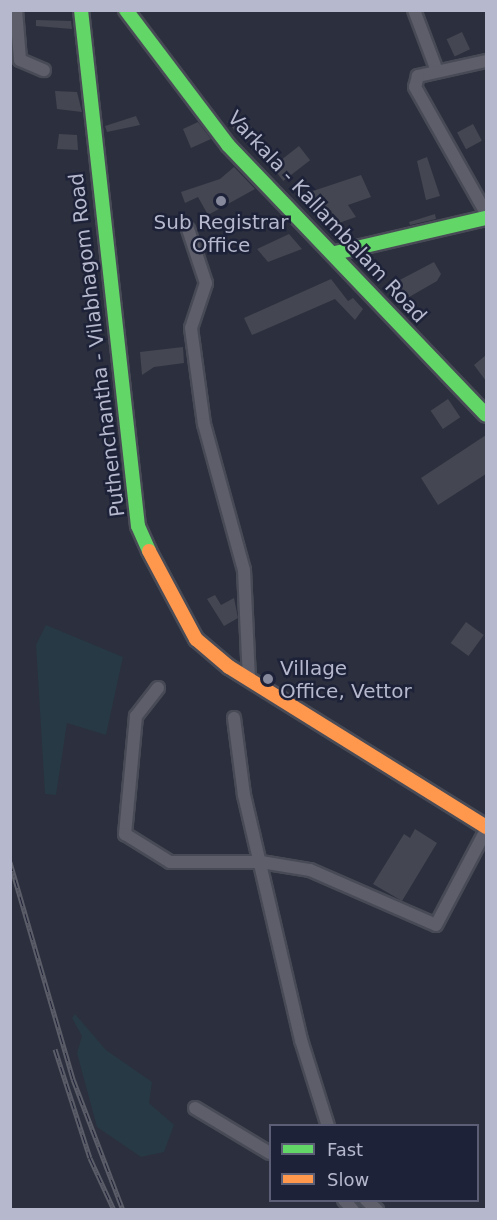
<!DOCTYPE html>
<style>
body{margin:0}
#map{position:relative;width:497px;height:1220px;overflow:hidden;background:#2c2f3d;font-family:"DejaVu Sans",sans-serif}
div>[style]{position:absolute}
.green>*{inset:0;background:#273944}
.building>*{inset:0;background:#444652;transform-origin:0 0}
.roads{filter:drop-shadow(2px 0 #484b56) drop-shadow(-2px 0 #484b56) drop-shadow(0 2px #484b56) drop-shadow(0 -2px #484b56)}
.street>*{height:12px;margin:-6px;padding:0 6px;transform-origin:6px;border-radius:6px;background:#5d5e6a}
.fast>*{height:14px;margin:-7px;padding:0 7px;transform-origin:7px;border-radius:7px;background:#63d668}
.slow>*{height:14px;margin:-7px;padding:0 7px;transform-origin:7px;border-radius:7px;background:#ff974d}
.rail>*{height:5px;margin-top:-2.5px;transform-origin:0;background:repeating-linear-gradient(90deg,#1e2239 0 9px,#5b5d68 0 18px);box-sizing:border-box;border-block:2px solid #5b5d68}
.dots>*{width:16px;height:16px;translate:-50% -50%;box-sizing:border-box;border:3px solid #1e2239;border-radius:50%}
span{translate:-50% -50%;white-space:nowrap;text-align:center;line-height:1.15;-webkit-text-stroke:5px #1e2239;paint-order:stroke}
.street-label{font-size:20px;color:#b6b9cd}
.poi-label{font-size:20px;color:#b6b9cd}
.left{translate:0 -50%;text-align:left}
.frame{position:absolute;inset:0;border:12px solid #b6b9cd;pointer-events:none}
.legend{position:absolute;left:269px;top:1124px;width:210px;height:78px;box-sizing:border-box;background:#1e2239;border:2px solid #5b5e74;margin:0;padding:8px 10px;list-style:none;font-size:18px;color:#b6b9cd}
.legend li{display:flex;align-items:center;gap:12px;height:30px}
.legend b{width:30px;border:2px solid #5b5e74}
</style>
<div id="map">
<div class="green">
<i style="clip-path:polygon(46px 625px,123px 657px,106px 735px,67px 723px,56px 795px,45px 794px,36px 645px)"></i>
<i style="clip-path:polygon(75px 1014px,106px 1050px,152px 1082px,149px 1103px,174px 1125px,164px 1152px,141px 1157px,97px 1127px,77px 1053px,82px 1036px,72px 1018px)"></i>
</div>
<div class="building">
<i style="clip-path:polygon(36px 20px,71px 21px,72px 29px,36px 26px)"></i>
<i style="left:462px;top:32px;width:19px;height:17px;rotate:65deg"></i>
<i style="clip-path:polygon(55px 91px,77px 92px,82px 112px,57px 109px)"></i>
<i style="clip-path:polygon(136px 116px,140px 125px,107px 132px,105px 126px)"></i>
<i style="clip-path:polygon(242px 116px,252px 128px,241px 137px,227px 122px)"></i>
<i style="clip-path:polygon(198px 122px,211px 139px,191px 148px,183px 129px)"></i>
<i style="left:473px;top:124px;width:19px;height:18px;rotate:62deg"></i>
<i style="clip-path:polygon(59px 134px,77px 135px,78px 150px,57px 149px)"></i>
<i style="left:299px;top:146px;width:18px;height:34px;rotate:52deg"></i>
<i style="clip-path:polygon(427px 157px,440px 196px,426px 200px,417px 161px)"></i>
<i style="clip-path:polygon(234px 167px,255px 189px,208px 215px,198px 197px,185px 203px,181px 192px,220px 179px)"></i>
<i style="clip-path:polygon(361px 175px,371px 197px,348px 205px,356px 217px,336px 224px,331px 210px,314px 215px,304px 194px)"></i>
<i style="clip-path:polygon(435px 214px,436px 219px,410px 225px,409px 222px)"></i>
<i style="clip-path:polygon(289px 234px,302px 249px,268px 262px,257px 249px)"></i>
<i style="clip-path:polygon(434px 262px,441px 274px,437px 281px,404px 300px,394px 283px)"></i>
<i style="clip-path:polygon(331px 279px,348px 301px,353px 298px,363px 309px,355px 320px,335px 299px,252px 335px,244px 318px)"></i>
<i style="clip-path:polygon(183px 347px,184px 363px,154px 367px,142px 375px,140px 352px)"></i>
<i style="clip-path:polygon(486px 355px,486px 381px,474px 365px)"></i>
<i style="left:448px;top:399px;width:22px;height:21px;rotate:56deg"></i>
<i style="clip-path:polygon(486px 435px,486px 474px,438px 505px,421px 478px)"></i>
<i style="clip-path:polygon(215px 595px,221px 605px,234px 598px,238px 618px,224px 626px,207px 599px)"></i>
<i style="left:466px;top:622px;width:22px;height:26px;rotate:36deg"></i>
<i style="clip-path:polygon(415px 829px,437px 843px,402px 901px,373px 884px,404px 834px,410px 838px)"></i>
</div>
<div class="roads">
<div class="street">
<i style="left:16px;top:10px;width:50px;rotate:85.4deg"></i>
<i style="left:20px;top:60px;width:26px;rotate:23deg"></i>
<i style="left:414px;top:10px;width:65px;rotate:69.3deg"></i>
<i style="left:486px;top:61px;width:70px;rotate:167.6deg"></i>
<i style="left:418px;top:76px;width:11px;rotate:105deg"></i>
<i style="left:415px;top:87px;width:145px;rotate:60.6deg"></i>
<i style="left:188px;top:229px;width:57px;rotate:71.6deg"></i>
<i style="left:206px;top:283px;width:47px;rotate:108.4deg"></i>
<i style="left:191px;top:328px;width:97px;rotate:82.3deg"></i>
<i style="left:204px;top:424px;width:151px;rotate:74.7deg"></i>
<i style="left:244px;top:570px;width:109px;rotate:87.4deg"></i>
<i style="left:158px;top:688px;width:36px;rotate:128deg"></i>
<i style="left:136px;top:716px;width:119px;rotate:95.3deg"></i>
<i style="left:125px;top:834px;width:53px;rotate:31.9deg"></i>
<i style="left:170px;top:862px;width:91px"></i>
<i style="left:261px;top:862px;width:50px;rotate:9.3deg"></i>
<i style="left:310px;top:870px;width:137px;rotate:23.6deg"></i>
<i style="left:436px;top:925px;width:107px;rotate:-62.2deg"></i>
<i style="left:234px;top:718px;width:78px;rotate:82.6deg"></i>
<i style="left:244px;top:795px;width:252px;rotate:76.9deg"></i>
<i style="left:301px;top:1040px;width:90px;rotate:72.6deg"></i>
<i style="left:195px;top:1108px;width:87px;rotate:31deg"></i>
<i style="left:344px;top:1200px;width:13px;rotate:48deg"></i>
<i style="left:366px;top:1200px;width:15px;rotate:42deg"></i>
</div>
<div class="fast">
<i style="left:81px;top:10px;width:519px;rotate:83.7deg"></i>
<i style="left:138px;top:526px;width:27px;rotate:66deg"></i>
<i style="left:126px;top:10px;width:169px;rotate:52.9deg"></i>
<i style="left:228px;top:145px;width:373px;rotate:46.3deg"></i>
<i style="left:335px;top:253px;width:155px;rotate:-13.1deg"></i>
</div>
<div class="slow">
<i style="left:149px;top:551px;width:100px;rotate:61.9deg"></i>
<i style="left:196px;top:639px;width:43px;rotate:40.3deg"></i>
<i style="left:229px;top:667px;width:303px;rotate:31.9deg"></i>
</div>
</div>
<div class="rail">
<i style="left:10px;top:862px;width:226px;rotate:73.8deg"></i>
<i style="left:73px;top:1079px;width:140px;rotate:69.1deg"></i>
<i style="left:55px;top:1049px;width:114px;rotate:72.2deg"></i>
<i style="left:90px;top:1158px;width:57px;rotate:65.2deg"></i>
</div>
<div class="dots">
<i style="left:221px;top:201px;background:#86899b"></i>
<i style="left:268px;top:679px;background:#86899b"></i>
</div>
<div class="street-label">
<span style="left:327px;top:217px;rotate:47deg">Varkala - Kallambalam Road</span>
<span style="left:97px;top:345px;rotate:-97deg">Puthenchantha - Vilabhagom Road</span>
</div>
<div class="poi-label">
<span style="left:221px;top:234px">Sub Registrar<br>Office</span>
<span class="left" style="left:280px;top:680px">Village<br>Office, Vettor</span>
</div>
<div class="frame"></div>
<ul class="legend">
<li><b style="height:8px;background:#63d668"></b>Fast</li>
<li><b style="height:8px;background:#ff974d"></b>Slow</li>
</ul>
</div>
